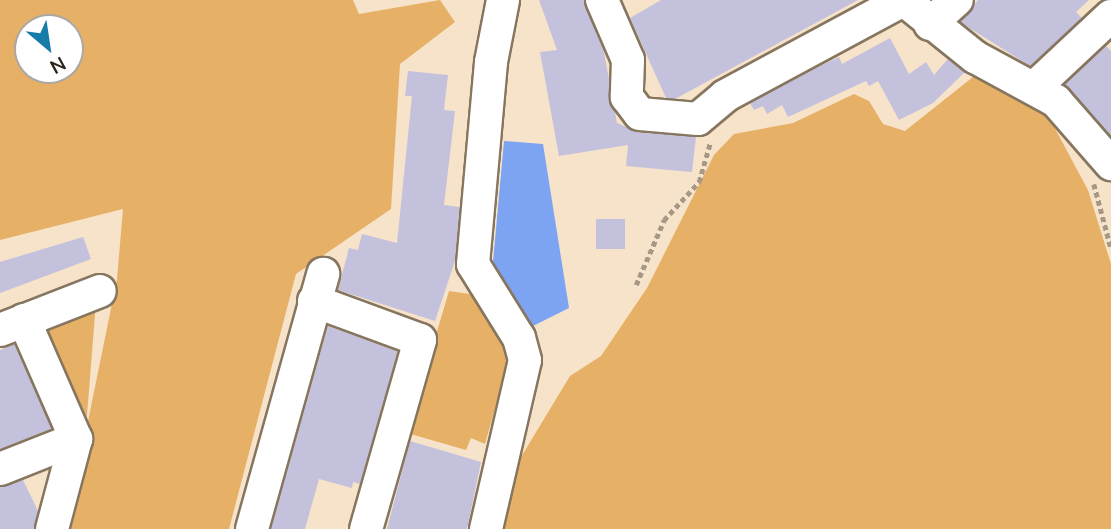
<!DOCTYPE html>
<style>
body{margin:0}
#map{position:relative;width:1111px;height:529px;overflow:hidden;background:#f6e3c9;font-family:Mulish,sans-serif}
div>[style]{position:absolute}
.green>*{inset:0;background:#e6b166}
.water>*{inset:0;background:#7ca4f3}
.building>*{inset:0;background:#c4c1dd;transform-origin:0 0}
.path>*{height:4.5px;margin-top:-2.25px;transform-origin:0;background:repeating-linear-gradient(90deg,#a69884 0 5px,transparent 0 8.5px)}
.roads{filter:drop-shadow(2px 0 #87765f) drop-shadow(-2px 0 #87765f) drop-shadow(0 2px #87765f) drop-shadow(0 -2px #87765f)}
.minor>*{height:32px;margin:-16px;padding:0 16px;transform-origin:16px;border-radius:16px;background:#fff}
span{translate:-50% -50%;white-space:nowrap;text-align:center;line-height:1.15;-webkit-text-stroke:7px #fff;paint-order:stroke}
.north{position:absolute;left:14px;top:14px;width:70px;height:70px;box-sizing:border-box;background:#fff;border:2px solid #aba8a4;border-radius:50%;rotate:151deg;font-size:19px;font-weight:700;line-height:28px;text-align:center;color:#2c251b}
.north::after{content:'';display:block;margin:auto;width:24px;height:32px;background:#177da8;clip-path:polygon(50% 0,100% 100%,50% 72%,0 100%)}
</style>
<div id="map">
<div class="green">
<i style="clip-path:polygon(evenodd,0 0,353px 0,359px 14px,440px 0,455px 22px,400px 64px,391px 209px,296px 274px,229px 529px,66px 529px,117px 279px,123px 209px,0 240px,0 0,28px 28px,70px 28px,70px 70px,28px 70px,28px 28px)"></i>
<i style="clip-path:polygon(978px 73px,1044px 108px,1088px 190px,1111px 264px,1111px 529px,501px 529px,518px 462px,570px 376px,601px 356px,647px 288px,714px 155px,734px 134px,793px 123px,854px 94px,869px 101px,883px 124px,905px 131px)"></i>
<i style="clip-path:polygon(449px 291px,476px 295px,512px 349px,485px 444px,471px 438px,466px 450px,407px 433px)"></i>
<i style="clip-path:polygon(96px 302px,86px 428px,38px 327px)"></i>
</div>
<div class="water">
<i style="clip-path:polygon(504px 141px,543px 144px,569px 308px,533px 326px,493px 262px)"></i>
</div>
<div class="building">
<i style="clip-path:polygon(539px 0,584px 0,604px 52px,617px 123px,638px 132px,696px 137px,692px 172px,626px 166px,628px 145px,559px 156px,540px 52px,557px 50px)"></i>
<i style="clip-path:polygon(661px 0,858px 0,675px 99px,666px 98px,630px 18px)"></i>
<i style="clip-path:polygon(978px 0,1089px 0,1076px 12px,1082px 18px,1030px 66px,960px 22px)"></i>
<i style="clip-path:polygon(890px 38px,909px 74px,926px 62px,934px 75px,948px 59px,965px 72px,933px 103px,899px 120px,878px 81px,869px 86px,866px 81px,788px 117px,782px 105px,767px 114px,763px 106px,754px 110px,750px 103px,814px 69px,839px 57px,842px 64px)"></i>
<i style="clip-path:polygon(1106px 46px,1111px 51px,1111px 136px,1064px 85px)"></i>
<i style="clip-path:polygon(408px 71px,448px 75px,444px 110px,455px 111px,444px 205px,460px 207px,455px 261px,435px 321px,338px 290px,349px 248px,358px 250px,362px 234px,397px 243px,412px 96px,405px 96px)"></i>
<i style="left:596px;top:219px;width:29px;height:30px"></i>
<i style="clip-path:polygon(83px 237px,91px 259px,0 293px,0 262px)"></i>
<i style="clip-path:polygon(328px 326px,398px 351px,360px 484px,353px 482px,352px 488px,319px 479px,305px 529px,271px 529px)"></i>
<i style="clip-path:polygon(14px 344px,52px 429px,0 449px,0 350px)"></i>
<i style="clip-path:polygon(410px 441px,481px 462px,467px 529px,387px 529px)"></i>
<i style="clip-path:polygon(23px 480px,38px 511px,34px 529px,0 529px,0 487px)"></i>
</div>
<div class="path">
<i style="left:1094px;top:184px;width:66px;rotate:75.1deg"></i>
<i style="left:636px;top:285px;width:71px;rotate:-66.7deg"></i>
<i style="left:664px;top:220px;width:52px;rotate:-47.4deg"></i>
<i style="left:699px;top:182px;width:41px;rotate:-74.2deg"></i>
</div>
<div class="roads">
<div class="minor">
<i style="left:602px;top:0;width:65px;rotate:66.6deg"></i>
<i style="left:628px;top:60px;width:37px;rotate:92deg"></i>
<i style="left:627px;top:97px;width:21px;rotate:53deg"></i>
<i style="left:640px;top:114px;width:58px;rotate:4.9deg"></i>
<i style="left:698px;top:119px;width:35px;rotate:-40deg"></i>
<i style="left:725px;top:96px;width:202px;rotate:-28.3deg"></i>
<i style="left:904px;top:0;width:91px;rotate:38.8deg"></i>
<i style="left:975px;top:57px;width:92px;rotate:28.5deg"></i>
<i style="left:1056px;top:101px;width:84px;rotate:48.9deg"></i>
<i style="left:930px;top:24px;width:36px;rotate:-42deg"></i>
<i style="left:1035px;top:87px;width:104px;rotate:-43.1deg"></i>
<i style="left:314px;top:301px;width:113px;rotate:20.2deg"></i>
<i style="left:420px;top:340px;width:197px;rotate:105.9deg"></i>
<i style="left:24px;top:320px;width:130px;rotate:66.4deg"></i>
<i style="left:76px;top:439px;width:93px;rotate:104.9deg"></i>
<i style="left:0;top:330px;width:107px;rotate:-21.3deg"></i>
<i style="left:0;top:469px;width:82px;rotate:-21.5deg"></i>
<i style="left:252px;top:529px;width:265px;rotate:-74.4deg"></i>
<i style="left:486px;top:529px;width:173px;rotate:-77deg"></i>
<i style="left:525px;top:360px;width:23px;rotate:-105deg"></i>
<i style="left:519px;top:338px;width:87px;rotate:-121.9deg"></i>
<i style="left:473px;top:264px;width:203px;rotate:-84.9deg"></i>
<i style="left:491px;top:62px;width:63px;rotate:-79deg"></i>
</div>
</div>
<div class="north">N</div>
</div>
